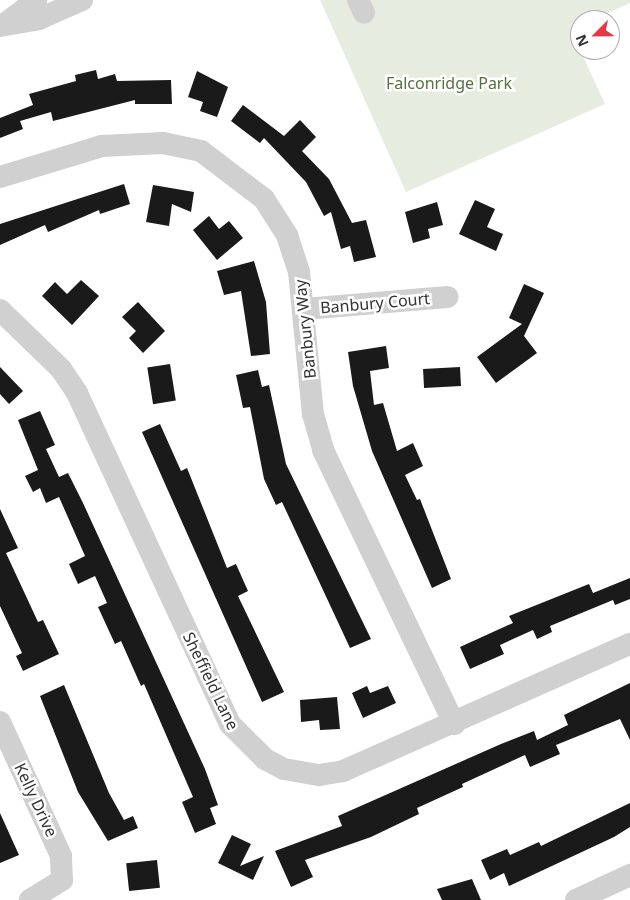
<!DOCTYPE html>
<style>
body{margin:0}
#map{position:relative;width:630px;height:900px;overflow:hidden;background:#fff;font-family:"Noto Sans",sans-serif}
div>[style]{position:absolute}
.green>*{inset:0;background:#e6ecdf}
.building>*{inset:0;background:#1a1a1a;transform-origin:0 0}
.minor>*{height:22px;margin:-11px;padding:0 11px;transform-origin:11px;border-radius:11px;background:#d0d0d0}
span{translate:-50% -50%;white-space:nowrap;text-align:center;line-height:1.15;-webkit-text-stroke:5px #fff;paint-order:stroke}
.park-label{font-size:16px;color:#56703f}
.street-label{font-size:16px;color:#333}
.north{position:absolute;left:570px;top:10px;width:50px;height:50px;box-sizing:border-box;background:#fff;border:1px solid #adadad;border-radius:50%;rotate:247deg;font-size:14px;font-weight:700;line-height:20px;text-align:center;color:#333}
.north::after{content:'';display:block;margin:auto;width:18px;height:22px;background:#e63946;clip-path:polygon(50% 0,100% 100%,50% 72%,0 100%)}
</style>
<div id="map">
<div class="green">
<i style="clip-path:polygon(320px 0,630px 0,630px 3px,593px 20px,580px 20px,580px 26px,571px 30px,605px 104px,406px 192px)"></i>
</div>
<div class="building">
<i style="clip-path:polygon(96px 70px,98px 79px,115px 74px,117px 81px,171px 80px,172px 104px,135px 104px,135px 100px,53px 121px,51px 112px,20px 121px,23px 129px,0 138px,0 118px,33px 105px,29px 94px,76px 81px,75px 75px)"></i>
<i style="clip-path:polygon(197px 71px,228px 87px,217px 117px,200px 111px,203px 102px,188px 97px)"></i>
<i style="clip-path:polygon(243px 105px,284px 136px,300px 120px,316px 137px,302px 151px,329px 179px,352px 223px,366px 220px,376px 257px,354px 262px,350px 246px,341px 249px,331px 212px,324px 216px,306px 182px,264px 138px,260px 143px,231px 121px)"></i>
<i style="clip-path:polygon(124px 184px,130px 204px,100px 214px,99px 210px,48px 232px,45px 225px,0 245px,0 224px)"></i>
<i style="clip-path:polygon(153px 185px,194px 192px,191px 212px,172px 204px,169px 226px,146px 222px)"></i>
<i style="clip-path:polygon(475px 200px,495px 209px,487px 227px,503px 234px,496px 251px,459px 234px)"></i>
<i style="clip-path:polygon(437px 202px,443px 225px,428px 229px,430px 238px,413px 243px,405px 212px)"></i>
<i style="clip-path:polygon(209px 216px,219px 229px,229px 221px,243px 238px,217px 260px,193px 230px)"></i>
<i style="clip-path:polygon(254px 261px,266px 302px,270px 354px,251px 356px,241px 291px,224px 295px,217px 271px)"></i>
<i style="clip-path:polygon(81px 280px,99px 296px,72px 325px,42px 296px,55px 282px,67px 294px)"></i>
<i style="clip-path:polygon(524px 284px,544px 293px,524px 336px,537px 353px,496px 383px,477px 357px,522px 324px,509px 318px)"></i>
<i style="clip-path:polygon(138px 302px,165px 331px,143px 353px,129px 338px,136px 331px,122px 317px)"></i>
<i style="clip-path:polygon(386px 346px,389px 368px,370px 371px,374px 405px,383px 403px,397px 451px,413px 443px,423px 466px,405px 475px,417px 500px,420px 499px,451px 579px,432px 588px,372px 451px,353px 386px,348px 352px)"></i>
<i style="left:170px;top:364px;width:37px;height:23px;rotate:81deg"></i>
<i style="clip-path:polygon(0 367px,23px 391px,9px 404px,0 394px)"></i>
<i style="left:460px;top:367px;width:19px;height:37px;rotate:87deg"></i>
<i style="clip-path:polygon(258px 370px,262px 387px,269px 385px,286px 464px,371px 639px,350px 648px,282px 502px,276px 505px,264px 479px,250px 407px,243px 408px,236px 375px)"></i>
<i style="clip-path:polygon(40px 411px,55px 445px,46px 449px,59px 477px,68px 473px,83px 503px,205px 769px,218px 805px,210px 808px,216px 824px,195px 833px,182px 802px,193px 797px,144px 684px,141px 686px,121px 641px,115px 644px,98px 607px,107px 603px,95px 576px,78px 584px,69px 564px,85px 556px,59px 497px,46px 503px,40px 488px,33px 492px,25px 476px,38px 470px,18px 420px)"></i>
<i style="clip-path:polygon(160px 424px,181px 471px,187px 468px,227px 568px,236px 564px,248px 591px,238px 596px,284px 692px,262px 702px,142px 432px)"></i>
<i style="clip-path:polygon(0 509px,18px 548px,6px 553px,38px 622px,43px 620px,59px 654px,23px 671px,16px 656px,22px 653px,0 606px)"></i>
<i style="clip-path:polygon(630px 578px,630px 599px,615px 605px,613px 600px,550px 626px,552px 632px,537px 639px,533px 630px,500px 645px,504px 654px,470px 669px,460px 647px,513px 623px,509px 616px,589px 584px,593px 593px)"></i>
<i style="clip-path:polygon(630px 683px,630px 740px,620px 719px,556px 745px,560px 754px,530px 767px,525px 755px,462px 784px,463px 787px,417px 808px,419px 814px,371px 837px,305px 860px,313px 877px,291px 887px,275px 851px,342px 826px,338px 816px,501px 744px,534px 731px,537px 740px,568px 725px,564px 715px)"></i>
<i style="clip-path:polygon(64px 685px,109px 793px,124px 820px,133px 816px,138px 828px,108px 841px,78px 792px,40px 696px)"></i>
<i style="clip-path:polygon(367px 686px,370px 693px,388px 686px,396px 703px,363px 718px,352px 693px)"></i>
<i style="clip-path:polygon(337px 697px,340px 729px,320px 730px,319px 720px,301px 722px,300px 700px)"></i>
<i style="clip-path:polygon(630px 803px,630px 827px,614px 837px,509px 886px,504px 873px,490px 880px,481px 860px,507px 849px,510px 855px,539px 842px,541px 846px)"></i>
<i style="clip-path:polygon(0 813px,19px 855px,0 863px)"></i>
<i style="clip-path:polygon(232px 835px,251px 844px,240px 866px,264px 856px,253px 880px,218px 863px)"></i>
<i style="left:157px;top:860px;width:28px;height:31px;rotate:84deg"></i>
<i style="clip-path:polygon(472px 879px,481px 900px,442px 900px,437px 889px)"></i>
</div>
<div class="minor">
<i style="left:358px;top:0;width:14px;rotate:65deg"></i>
<i style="left:6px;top:23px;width:38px;rotate:-37deg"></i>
<i style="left:0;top:26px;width:40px;rotate:-10deg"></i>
<i style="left:39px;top:19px;width:47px;rotate:-23.8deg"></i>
<i style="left:0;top:177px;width:107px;rotate:-16.9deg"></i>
<i style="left:102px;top:146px;width:61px;rotate:-2.8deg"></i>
<i style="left:163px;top:143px;width:39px;rotate:12deg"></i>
<i style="left:201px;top:151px;width:79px;rotate:37.3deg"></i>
<i style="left:264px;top:199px;width:43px;rotate:57.4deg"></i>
<i style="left:287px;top:235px;width:39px;rotate:72deg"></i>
<i style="left:299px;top:272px;width:143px;rotate:84.4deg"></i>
<i style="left:313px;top:414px;width:37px;rotate:74deg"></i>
<i style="left:323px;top:450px;width:304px;rotate:64.4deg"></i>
<i style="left:304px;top:309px;width:144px;rotate:-4.8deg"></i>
<i style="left:0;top:310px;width:85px;rotate:44deg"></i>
<i style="left:61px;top:369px;width:29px;rotate:56deg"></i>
<i style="left:77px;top:393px;width:365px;rotate:65.2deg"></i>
<i style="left:230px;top:724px;width:49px;rotate:45deg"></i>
<i style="left:265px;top:759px;width:21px;rotate:28deg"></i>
<i style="left:284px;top:769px;width:36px;rotate:10deg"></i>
<i style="left:319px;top:775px;width:24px;rotate:-9deg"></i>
<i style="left:343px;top:771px;width:314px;rotate:-23.9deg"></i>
<i style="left:0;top:722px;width:147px;rotate:65.5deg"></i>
<i style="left:61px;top:856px;width:24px;rotate:88deg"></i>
<i style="left:62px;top:880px;width:38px;rotate:148deg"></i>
<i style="left:576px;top:900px;width:60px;rotate:-24.8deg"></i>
</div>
<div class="park-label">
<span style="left:449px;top:83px">Falconridge Park</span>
</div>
<div class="street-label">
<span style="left:375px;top:303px;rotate:-5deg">Banbury Court</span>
<span style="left:305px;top:329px;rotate:-96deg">Banbury Way</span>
<span style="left:211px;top:681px;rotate:64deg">Sheffield Lane</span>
<span style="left:36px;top:800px;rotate:65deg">Kelly Drive</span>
</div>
<div class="north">N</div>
</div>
